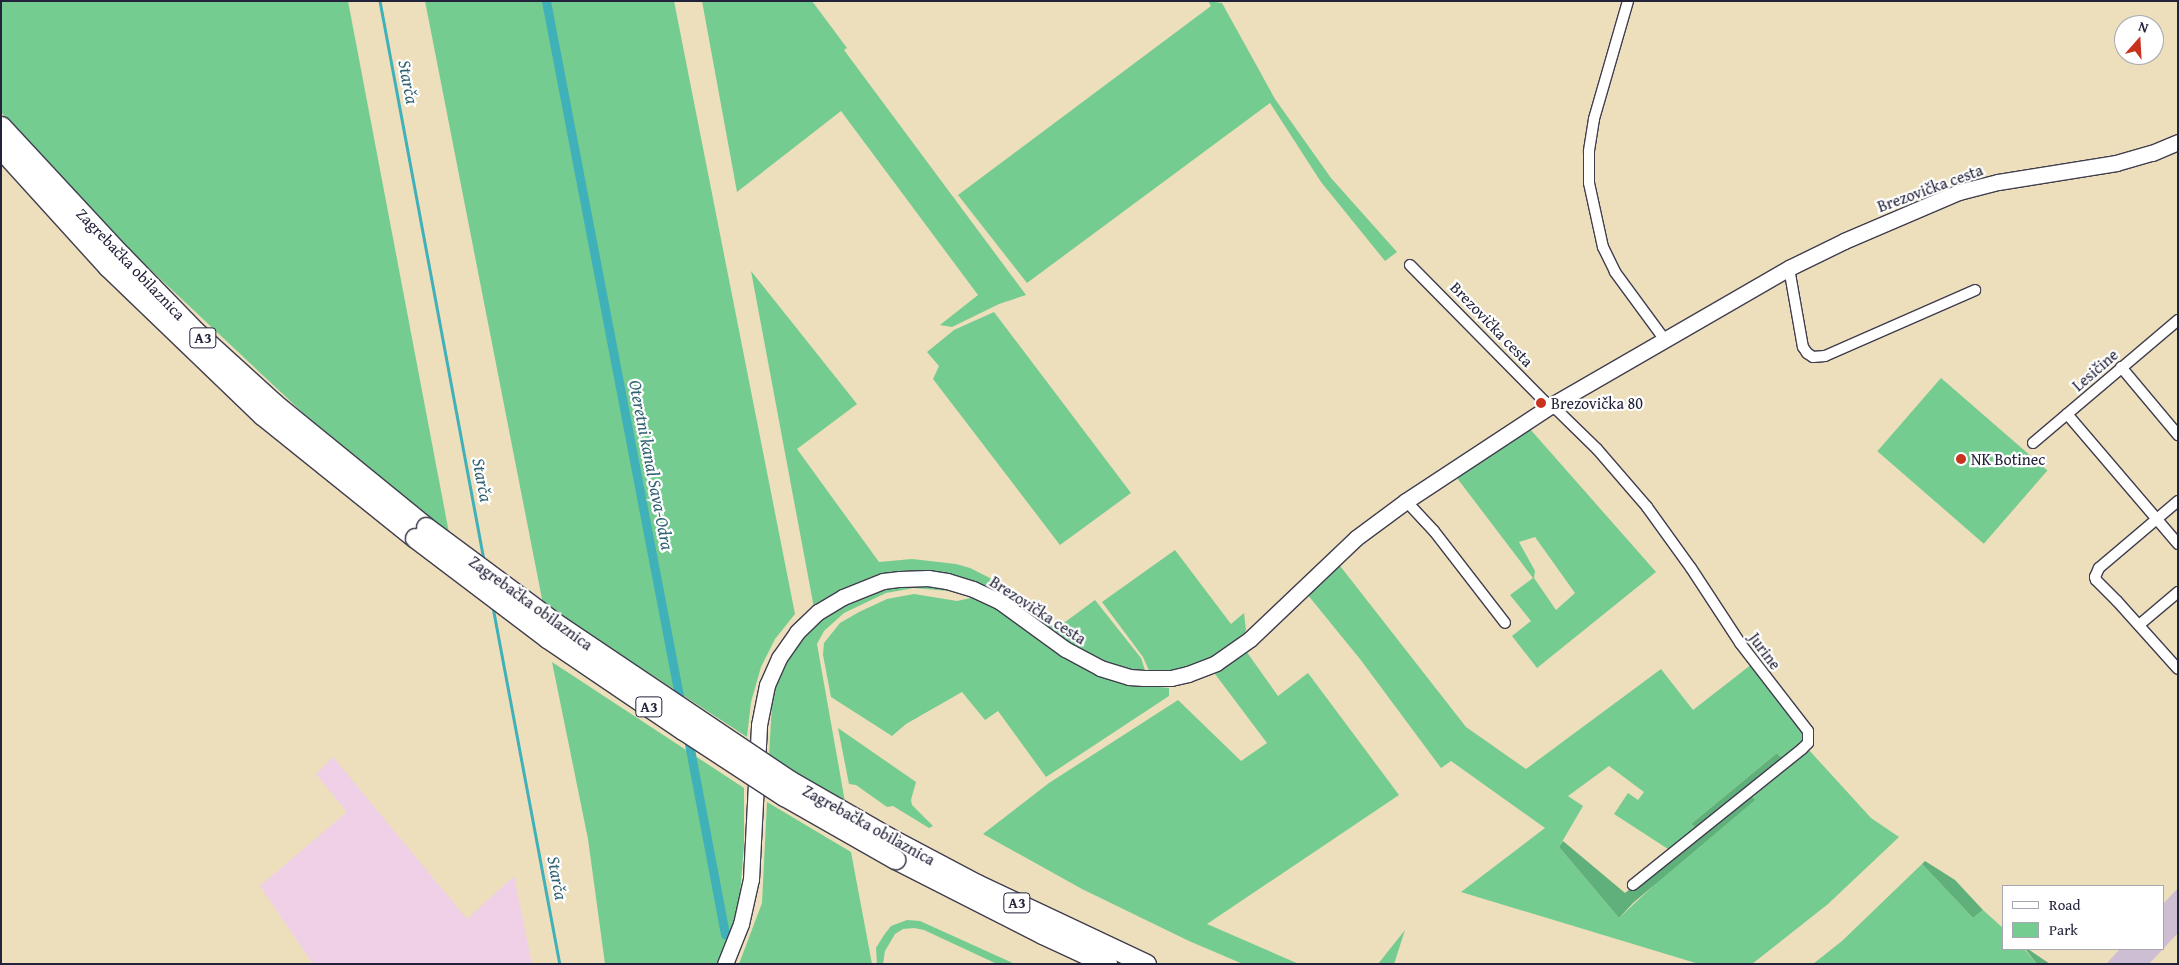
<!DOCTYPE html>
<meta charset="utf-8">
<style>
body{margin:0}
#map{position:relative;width:2179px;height:965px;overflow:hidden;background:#eddebc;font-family:"Gentium Book Plus",serif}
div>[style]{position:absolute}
.built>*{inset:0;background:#efd0e7}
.industrial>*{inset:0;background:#cdbed3}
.green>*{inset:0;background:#75cc91;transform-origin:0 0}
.forest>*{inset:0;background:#60b07b}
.stream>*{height:2.5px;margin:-1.25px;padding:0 1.25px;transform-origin:1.25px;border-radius:1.25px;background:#40b1b8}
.canal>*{height:9px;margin:-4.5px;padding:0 4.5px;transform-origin:4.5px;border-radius:4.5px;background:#40b1b8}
.roads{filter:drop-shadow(1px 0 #403e4e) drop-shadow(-1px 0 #403e4e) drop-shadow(0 1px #403e4e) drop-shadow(0 -1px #403e4e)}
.minor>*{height:10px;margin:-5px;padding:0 5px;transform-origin:5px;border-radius:5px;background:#fff}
.secondary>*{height:15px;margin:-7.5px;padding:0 7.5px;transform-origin:7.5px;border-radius:7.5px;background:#fff}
.motorway>*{height:19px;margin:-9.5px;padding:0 9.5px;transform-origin:9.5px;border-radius:9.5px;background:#fff}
.bridges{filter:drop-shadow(1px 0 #403e4e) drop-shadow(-1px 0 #403e4e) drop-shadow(0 1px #403e4e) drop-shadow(0 -1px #403e4e)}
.motorway-bridge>*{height:19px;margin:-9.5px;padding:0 9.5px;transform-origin:9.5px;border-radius:9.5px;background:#fff}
.dots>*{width:14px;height:14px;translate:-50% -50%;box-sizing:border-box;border:2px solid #fff;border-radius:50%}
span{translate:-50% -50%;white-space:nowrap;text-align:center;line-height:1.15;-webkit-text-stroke:4.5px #fff;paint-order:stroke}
.shield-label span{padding:1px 4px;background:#fff;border:1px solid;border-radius:4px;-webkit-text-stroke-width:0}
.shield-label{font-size:15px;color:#22223b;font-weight:700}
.street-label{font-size:16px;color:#22223b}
.poi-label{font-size:16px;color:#22223b}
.left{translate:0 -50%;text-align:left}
.water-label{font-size:18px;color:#306273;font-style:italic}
.frame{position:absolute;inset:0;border:2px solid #22223b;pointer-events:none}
.legend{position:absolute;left:2002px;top:885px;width:162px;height:65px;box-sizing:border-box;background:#fff;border:1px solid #a7a7b1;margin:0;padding:6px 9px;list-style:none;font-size:15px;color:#22223b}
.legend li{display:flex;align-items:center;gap:10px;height:25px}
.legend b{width:25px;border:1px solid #a7a7b1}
.north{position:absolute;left:2114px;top:15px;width:50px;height:50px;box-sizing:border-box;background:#fff;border:1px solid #a7a7b1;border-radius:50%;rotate:19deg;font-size:14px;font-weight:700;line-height:20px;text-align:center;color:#22223b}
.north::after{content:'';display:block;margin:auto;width:18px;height:22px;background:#c8321e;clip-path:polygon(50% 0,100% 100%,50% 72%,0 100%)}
</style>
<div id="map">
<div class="built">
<i style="clip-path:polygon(333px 757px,467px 919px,514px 876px,532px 964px,313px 964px,260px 886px,347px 812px,316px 774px)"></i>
</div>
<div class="industrial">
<i style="clip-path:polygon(2178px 888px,2178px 933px,2149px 964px,2106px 964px,2120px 949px,2163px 949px,2163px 904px)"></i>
</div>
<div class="green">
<i style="clip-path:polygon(1px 1px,348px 1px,449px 533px,302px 412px,105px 227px,1px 112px)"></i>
<i style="clip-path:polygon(425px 1px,674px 1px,795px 614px,775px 639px,761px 667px,751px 702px,747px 737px,543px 604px)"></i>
<i style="clip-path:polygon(702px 1px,812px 1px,847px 48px,844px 50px,1026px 295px,999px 304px,952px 327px,940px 325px,978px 295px,841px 111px,737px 192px)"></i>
<i style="clip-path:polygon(1208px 1px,1222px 3px,1275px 99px,1331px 178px,1397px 252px,1385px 261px,1321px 182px,1270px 103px,1027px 283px,958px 195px,1211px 6px)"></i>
<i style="clip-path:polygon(751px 271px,857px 404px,797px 449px,879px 562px,912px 559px,956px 564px,970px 568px,990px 578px,1057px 628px,1095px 600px,1141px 658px,1146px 673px,1107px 665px,935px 573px,814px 608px)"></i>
<i style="clip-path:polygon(994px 312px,1131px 493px,1060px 545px,933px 379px,939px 366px,927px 352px,954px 330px)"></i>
<i style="left:1941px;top:378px;width:141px;height:97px;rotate:41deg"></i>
<i style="clip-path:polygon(evenodd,1530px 429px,1656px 572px,1537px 668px,1512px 636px,1531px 621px,1510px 595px,1533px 578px,1457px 478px,1530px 429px,1535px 537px,1575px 593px,1556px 610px,1534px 578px,1535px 571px,1519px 542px,1535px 537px)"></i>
<i style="clip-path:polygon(1175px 550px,1231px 624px,1244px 613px,1246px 630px,1242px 638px,1217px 657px,1188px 669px,1150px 673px,1143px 657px,1102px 602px)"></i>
<i style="clip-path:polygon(1337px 562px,1466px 727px,1526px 769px,1661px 669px,1693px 710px,1752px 664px,1803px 727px,1804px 741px,1784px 760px,1777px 753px,1691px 824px,1697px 828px,1668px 849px,1614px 814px,1628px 793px,1638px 800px,1644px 792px,1609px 766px,1568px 796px,1583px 806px,1559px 847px,1619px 918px,1750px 795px,1808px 749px,1871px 818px,1899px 837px,1828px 904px,1752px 964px,1699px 964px,1461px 892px,1545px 828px,1451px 761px,1441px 768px,1360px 659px,1307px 594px)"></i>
<i style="clip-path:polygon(900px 585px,936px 585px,960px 592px,914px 588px,886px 593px,844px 613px,824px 631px,817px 644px,845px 802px,769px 756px,773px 687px,794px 646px,815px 623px,834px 609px,883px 588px)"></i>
<i style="clip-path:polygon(914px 594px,957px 601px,971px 598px,981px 599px,1140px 685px,1169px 688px,1169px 696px,1046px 777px,998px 711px,985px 720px,962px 692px,906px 724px,892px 736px,831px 697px,823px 655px,824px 643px,840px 623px,859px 612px,887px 599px)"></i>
<i style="clip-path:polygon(1246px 651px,1278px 696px,1308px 673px,1399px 795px,1207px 924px,1299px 964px,1243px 964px,1189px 941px,1082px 889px,983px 834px,1049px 783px,1178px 700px,1241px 761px,1267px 743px,1215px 674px)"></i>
<i style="clip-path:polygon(552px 662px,744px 788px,744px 845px,739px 907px,735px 922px,717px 964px,605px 964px,588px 839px)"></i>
<i style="clip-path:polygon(838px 728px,916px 782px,911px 800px,912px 805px,933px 826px,929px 828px,893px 806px,887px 807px,856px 785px,849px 784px)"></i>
<i style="clip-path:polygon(767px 802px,851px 852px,872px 964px,739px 964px,762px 903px)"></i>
<i style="clip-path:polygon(1922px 864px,1973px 918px,1983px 910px,2003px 928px,2003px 949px,2024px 949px,2037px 964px,1813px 964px,1842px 941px)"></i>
<i style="clip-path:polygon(907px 920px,920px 921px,1015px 964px,997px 964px,924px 930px,914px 928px,903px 929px,895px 934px,885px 951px,883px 964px,877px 964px,876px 948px,884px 935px,891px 926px)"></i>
<i style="clip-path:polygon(1405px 930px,1394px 964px,1378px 964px)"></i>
</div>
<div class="forest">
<i style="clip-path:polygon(1777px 753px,1784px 760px,1697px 828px,1691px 824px)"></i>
<i style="clip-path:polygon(1750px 795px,1755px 800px,1633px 903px,1619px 918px,1559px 847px,1563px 841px,1625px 893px)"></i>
<i style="clip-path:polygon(1925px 861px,1955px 880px,1983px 910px,1973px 918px,1922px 864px)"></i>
<i style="clip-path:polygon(2025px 949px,2028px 949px,2050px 964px,2037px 964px)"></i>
</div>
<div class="stream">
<i style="left:380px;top:1px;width:569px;rotate:79.46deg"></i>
<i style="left:493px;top:607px;width:363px;rotate:79.4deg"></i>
</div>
<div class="canal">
<i style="left:546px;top:1px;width:718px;rotate:79.16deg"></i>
<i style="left:687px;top:733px;width:205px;rotate:79.3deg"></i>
</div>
<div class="roads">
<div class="minor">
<i style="left:1628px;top:1px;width:123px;rotate:106.1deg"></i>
<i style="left:1594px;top:119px;width:33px;rotate:99deg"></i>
<i style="left:1589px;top:152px;width:31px;rotate:90deg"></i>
<i style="left:1589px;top:183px;width:66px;rotate:77.7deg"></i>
<i style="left:1603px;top:247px;width:28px;rotate:64deg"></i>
<i style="left:1615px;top:272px;width:84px;rotate:53.7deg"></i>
<i style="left:1410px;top:265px;width:191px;rotate:45.4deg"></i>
<i style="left:1544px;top:401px;width:16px;rotate:35deg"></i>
<i style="left:1557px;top:410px;width:56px;rotate:44.3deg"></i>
<i style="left:1597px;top:449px;width:77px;rotate:49.2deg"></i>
<i style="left:1647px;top:507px;width:75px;rotate:54.2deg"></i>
<i style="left:1691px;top:568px;width:90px;rotate:56.8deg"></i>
<i style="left:1740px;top:643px;width:111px;rotate:52.3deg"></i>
<i style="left:1808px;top:731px;width:12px;rotate:90deg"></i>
<i style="left:1808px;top:743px;width:8px;rotate:135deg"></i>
<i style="left:1802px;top:749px;width:217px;rotate:141.2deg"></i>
<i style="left:1789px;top:268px;width:80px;rotate:80deg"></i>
<i style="left:1803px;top:347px;width:7px;rotate:56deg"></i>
<i style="left:1807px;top:353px;width:7px;rotate:34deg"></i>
<i style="left:1813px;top:357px;width:12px;rotate:-5deg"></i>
<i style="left:1825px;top:356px;width:164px;rotate:-23.7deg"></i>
<i style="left:2121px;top:367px;width:89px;rotate:50deg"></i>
<i style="left:2067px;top:414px;width:171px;rotate:49.5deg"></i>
<i style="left:2033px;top:443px;width:190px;rotate:-40.3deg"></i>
<i style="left:1406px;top:501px;width:41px;rotate:47deg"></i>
<i style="left:1434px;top:531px;width:116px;rotate:52.3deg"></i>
<i style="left:2178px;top:501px;width:104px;rotate:139.7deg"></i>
<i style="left:2099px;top:568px;width:10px;rotate:114deg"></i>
<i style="left:2095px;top:577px;width:3px;rotate:72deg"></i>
<i style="left:2096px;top:580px;width:30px;rotate:45deg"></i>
<i style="left:2117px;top:601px;width:91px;rotate:48.1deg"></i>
<i style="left:2139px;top:625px;width:51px;rotate:-40.2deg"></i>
</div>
<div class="secondary">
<i style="left:725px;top:964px;width:43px;rotate:-68.2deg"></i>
<i style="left:741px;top:924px;width:46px;rotate:-77.5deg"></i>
<i style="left:751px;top:879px;width:154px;rotate:-87deg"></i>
<i style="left:759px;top:725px;width:41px;rotate:-78.7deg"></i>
<i style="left:767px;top:685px;width:30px;rotate:-66deg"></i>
<i style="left:779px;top:658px;width:32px;rotate:-55deg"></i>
<i style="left:797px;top:632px;width:29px;rotate:-44deg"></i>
<i style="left:818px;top:612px;width:29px;rotate:-31deg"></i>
<i style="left:843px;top:597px;width:43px;rotate:-21.8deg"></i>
<i style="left:883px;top:581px;width:17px;rotate:-7deg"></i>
<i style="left:900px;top:579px;width:28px;rotate:-2deg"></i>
<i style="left:928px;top:578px;width:19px;rotate:9deg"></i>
<i style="left:947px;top:581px;width:27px;rotate:17deg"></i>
<i style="left:973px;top:589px;width:29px;rotate:25deg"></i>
<i style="left:999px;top:601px;width:82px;rotate:36deg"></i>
<i style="left:1065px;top:649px;width:40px;rotate:28deg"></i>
<i style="left:1100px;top:668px;width:30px;rotate:17deg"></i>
<i style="left:1129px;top:677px;width:15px;rotate:4deg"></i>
<i style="left:1144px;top:678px;width:27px"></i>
<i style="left:1171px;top:678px;width:17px;rotate:-13deg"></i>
<i style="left:1188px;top:674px;width:30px;rotate:-21deg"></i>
<i style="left:1216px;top:663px;width:42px;rotate:-35.2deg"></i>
<i style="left:1250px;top:639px;width:146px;rotate:-43.6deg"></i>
<i style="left:1356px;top:538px;width:62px;rotate:-36.5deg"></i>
<i style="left:1406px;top:501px;width:173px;rotate:-33.4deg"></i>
<i style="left:1550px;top:406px;width:276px;rotate:-30deg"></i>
<i style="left:1789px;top:268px;width:61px;rotate:-26.1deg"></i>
<i style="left:1844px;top:241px;width:125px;rotate:-23.1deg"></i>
<i style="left:1959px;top:192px;width:40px;rotate:-14.4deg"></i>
<i style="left:1998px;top:182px;width:120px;rotate:-9.1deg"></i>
<i style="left:2116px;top:163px;width:37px;rotate:-16deg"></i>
<i style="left:2152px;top:153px;width:28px;rotate:-23deg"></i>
</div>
<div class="motorway">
<i style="left:1px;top:126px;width:176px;rotate:47.1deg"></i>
<i style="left:121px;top:255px;width:109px;rotate:45.7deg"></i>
<i style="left:197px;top:333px;width:104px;rotate:42.3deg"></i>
<i style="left:274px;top:403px;width:196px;rotate:39.2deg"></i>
<i style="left:1px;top:149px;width:159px;rotate:47.8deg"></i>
<i style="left:108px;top:267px;width:214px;rotate:43.9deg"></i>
<i style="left:262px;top:415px;width:196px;rotate:38.8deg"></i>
<i style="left:890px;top:838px;width:98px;rotate:27.9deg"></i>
<i style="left:977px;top:884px;width:187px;rotate:25.3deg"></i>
<i style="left:895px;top:859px;width:165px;rotate:27deg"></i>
<i style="left:1042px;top:934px;width:72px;rotate:24.8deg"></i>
</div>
</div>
<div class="bridges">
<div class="motorway-bridge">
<i style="left:426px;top:527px;width:159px;rotate:36.6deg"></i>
<i style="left:554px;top:622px;width:283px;rotate:33.9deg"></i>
<i style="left:789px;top:780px;width:116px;rotate:29.9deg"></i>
<i style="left:415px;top:538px;width:166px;rotate:37.1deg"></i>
<i style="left:547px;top:638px;width:164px;rotate:34.1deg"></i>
<i style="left:683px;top:730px;width:121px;rotate:33.2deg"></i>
<i style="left:784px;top:796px;width:128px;rotate:29.6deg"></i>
</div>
</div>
<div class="dots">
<i style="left:1541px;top:403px;background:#c8321e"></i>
<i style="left:1961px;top:459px;background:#c8321e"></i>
</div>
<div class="shield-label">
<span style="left:203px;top:338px">A3</span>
<span style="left:649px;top:707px">A3</span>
<span style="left:1017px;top:903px">A3</span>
</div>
<div class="street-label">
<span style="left:1930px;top:188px;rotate:-20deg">Brezovička cesta</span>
<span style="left:131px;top:264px;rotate:46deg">Zagrebačka obilaznica</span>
<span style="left:1492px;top:324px;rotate:46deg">Brezovička cesta</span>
<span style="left:2095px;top:370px;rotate:-41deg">Lesičine</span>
<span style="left:531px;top:603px;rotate:36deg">Zagrebačka obilaznica</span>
<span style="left:1038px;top:610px;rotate:33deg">Brezovička cesta</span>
<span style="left:1765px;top:651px;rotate:53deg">Jurine</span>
<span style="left:869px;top:825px;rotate:29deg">Zagrebačka obilaznica</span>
</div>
<div class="poi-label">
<span class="left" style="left:1551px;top:403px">Brezovička 80</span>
<span class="left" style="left:1971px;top:459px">NK Botinec</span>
</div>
<div class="water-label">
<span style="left:408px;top:82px;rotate:79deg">Starča</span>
<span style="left:651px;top:465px;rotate:79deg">Oteretni kanal Sava-Odra</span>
<span style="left:482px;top:480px;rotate:79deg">Starča</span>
<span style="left:557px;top:878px;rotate:79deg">Starča</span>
</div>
<div class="frame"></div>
<ul class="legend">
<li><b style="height:6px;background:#fff"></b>Road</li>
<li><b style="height:14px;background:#75cc91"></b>Park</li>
</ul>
<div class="north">N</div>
</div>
